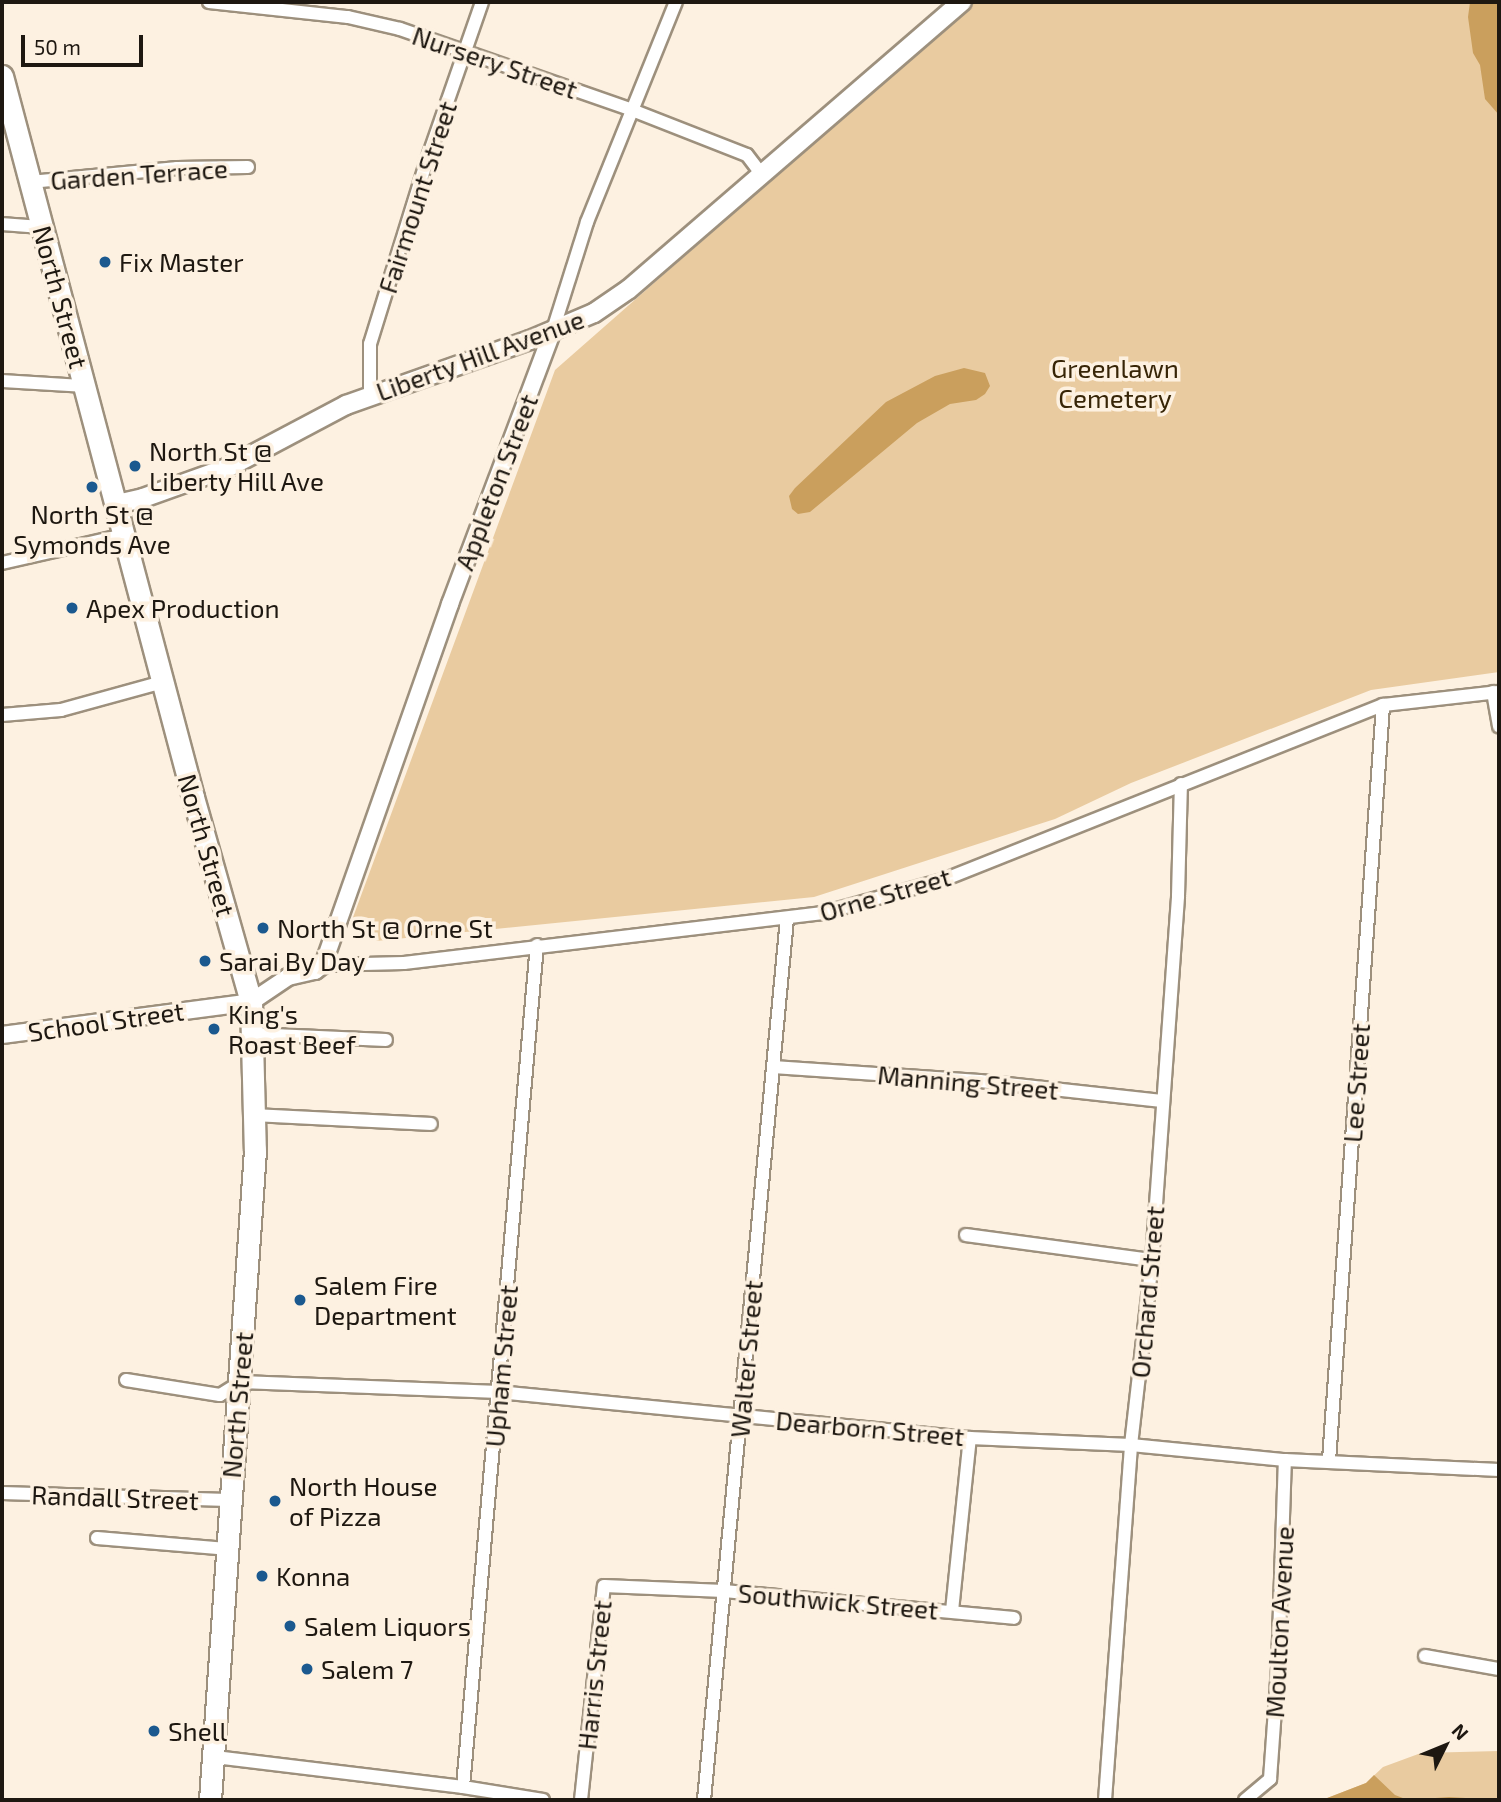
<!DOCTYPE html>
<style>
body{margin:0}
#map{position:relative;width:1501px;height:1802px;overflow:hidden;background:#fdf1e1;font-family:"Exo 2",sans-serif}
div>[style]{position:absolute}
.green>*{inset:0;background:#e9cba0}
.water>*{inset:0;background:#ca9f5d}
.roads{filter:drop-shadow(2px 0 #9d907d) drop-shadow(-2px 0 #9d907d) drop-shadow(0 2px #9d907d) drop-shadow(0 -2px #9d907d)}
.minor>*{height:12px;margin:-6px;padding:0 6px;transform-origin:6px;border-radius:6px;background:#fff}
.tertiary>*{height:16px;margin:-8px;padding:0 8px;transform-origin:8px;border-radius:8px;background:#fff}
.secondary>*{height:18px;margin:-9px;padding:0 9px;transform-origin:9px;border-radius:9px;background:#fff}
.trunk>*{height:21px;margin:-10.5px;padding:0 10.5px;transform-origin:10.5px;border-radius:10.5px;background:#fff}
.dots>*{width:19px;height:19px;translate:-50% -50%;box-sizing:border-box;border:4px solid #fdf1e1;border-radius:50%}
span{translate:-50% -50%;white-space:nowrap;text-align:center;line-height:1.15;-webkit-text-stroke:7px #fdf1e1;paint-order:stroke}
.street-label{font-size:26px;color:#1e1811}
.poi-label{font-size:26px;color:#1e1811}
.left{translate:0 -50%;text-align:left}
.park-label{font-size:26px;color:#372507}
.frame{position:absolute;inset:0;border:4px solid #1e1811;pointer-events:none}
.north{position:absolute;left:1410px;top:1711px;width:70px;height:70px;-webkit-text-stroke:5px #fdf1e1;paint-order:stroke;rotate:47deg;font-size:19px;font-weight:700;line-height:28px;text-align:center;color:#1e1811}
.north::after{content:'';display:block;margin:auto;width:24px;height:32px;background:#1e1811;clip-path:polygon(50% 0,100% 100%,50% 72%,0 100%)}
.scale{position:absolute;left:21px;top:35px;width:122px;height:32px;box-sizing:border-box;border:4px solid #1e1811;border-top:0;padding-left:9px;font-size:21px;line-height:24px;white-space:nowrap;color:#1e1811;-webkit-text-stroke:5px #fdf1e1;paint-order:stroke}
</style>
<div id="map">
<div class="green">
<i style="clip-path:polygon(974px 2px,1499px 2px,1499px 672px,1371px 690px,1131px 783px,1055px 819px,814px 897px,376px 941px,352px 920px,555px 370px)"></i>
<i style="clip-path:polygon(1499px 1751px,1499px 1800px,1322px 1800px,1366px 1783px,1383px 1767px,1421px 1753px)"></i>
</div>
<div class="water">
<i style="clip-path:polygon(1470px 2px,1499px 2px,1499px 115px,1485px 99px,1480px 65px,1473px 53px,1468px 17px)"></i>
<i style="clip-path:polygon(964px 368px,985px 373px,990px 386px,985px 394px,976px 400px,950px 404px,917px 423px,810px 512px,798px 514px,792px 509px,789px 496px,795px 488px,886px 402px,935px 376px)"></i>
<i style="clip-path:polygon(1374px 1775px,1395px 1795px,1408px 1800px,1449px 1797px,1499px 1800px,1322px 1800px,1366px 1783px)"></i>
</div>
<div class="roads">
<div class="minor">
<i style="left:209px;top:2px;width:140px;rotate:6.2deg"></i>
<i style="left:348px;top:17px;width:53px;rotate:13deg"></i>
<i style="left:400px;top:29px;width:246px;rotate:19.2deg"></i>
<i style="left:632px;top:110px;width:123px;rotate:21.4deg"></i>
<i style="left:747px;top:155px;width:25px;rotate:53deg"></i>
<i style="left:30px;top:182px;width:148px;rotate:-5.4deg"></i>
<i style="left:177px;top:168px;width:71px;rotate:-0.8deg"></i>
<i style="left:2px;top:224px;width:40px;rotate:4.3deg"></i>
<i style="left:553px;top:330px;width:113px;rotate:-72.5deg"></i>
<i style="left:587px;top:222px;width:237px;rotate:-68deg"></i>
<i style="left:2px;top:381px;width:82px;rotate:3.5deg"></i>
<i style="left:370px;top:396px;width:52px;rotate:-90deg"></i>
<i style="left:370px;top:344px;width:189px;rotate:-72.8deg"></i>
<i style="left:426px;top:163px;width:170px;rotate:-70.8deg"></i>
<i style="left:2px;top:563px;width:125px;rotate:-12.9deg"></i>
<i style="left:1493px;top:692px;width:35px;rotate:80deg"></i>
<i style="left:2px;top:715px;width:59px;rotate:-4.8deg"></i>
<i style="left:61px;top:710px;width:106px;rotate:-15.4deg"></i>
<i style="left:323px;top:965px;width:81px;rotate:-1.4deg"></i>
<i style="left:404px;top:963px;width:422px;rotate:-6.8deg"></i>
<i style="left:823px;top:913px;width:124px;rotate:-15.4deg"></i>
<i style="left:943px;top:880px;width:474px;rotate:-21.7deg"></i>
<i style="left:1383px;top:705px;width:117px;rotate:-6.4deg"></i>
<i style="left:251px;top:1034px;width:135px;rotate:2.5deg"></i>
<i style="left:773px;top:1067px;width:207px;rotate:3.9deg"></i>
<i style="left:980px;top:1081px;width:183px;rotate:6.3deg"></i>
<i style="left:254px;top:1115px;width:177px;rotate:2.9deg"></i>
<i style="left:966px;top:1235px;width:188px;rotate:7.7deg"></i>
<i style="left:126px;top:1380px;width:95px;rotate:9.1deg"></i>
<i style="left:220px;top:1395px;width:25px;rotate:-32deg"></i>
<i style="left:241px;top:1382px;width:258px;rotate:2.2deg"></i>
<i style="left:499px;top:1392px;width:473px;rotate:5.6deg"></i>
<i style="left:970px;top:1438px;width:161px;rotate:2.5deg"></i>
<i style="left:1131px;top:1445px;width:155px;rotate:5.6deg"></i>
<i style="left:1285px;top:1460px;width:214px;rotate:2.7deg"></i>
<i style="left:1329px;top:1461px;width:758px;rotate:-85.91deg"></i>
<i style="left:2px;top:1493px;width:226px;rotate:1.8deg"></i>
<i style="left:97px;top:1538px;width:130px;rotate:4.8deg"></i>
<i style="left:952px;top:1611px;width:174px;rotate:-84.1deg"></i>
<i style="left:1425px;top:1656px;width:75px;rotate:10deg"></i>
<i style="left:215px;top:1757px;width:250px;rotate:6.9deg"></i>
<i style="left:463px;top:1787px;width:81px;rotate:9.2deg"></i>
<i style="left:463px;top:1787px;width:845px;rotate:-84.98deg"></i>
<i style="left:581px;top:1800px;width:215px;rotate:-83.9deg"></i>
<i style="left:604px;top:1586px;width:120px;rotate:2.4deg"></i>
<i style="left:724px;top:1591px;width:291px;rotate:5.3deg"></i>
<i style="left:704px;top:1800px;width:886px;rotate:-84.62deg"></i>
<i style="left:1105px;top:1800px;width:356px;rotate:-85.8deg"></i>
<i style="left:1131px;top:1445px;width:186px;rotate:-83.5deg"></i>
<i style="left:1152px;top:1260px;width:365px;rotate:-85.9deg"></i>
<i style="left:1178px;top:896px;width:112px;rotate:-88.5deg"></i>
<i style="left:1245px;top:1800px;width:33px;rotate:-40deg"></i>
<i style="left:1270px;top:1779px;width:111px;rotate:-85.9deg"></i>
<i style="left:1278px;top:1668px;width:208px;rotate:-88.1deg"></i>
</div>
<div class="tertiary">
<i style="left:2px;top:1035px;width:251px;rotate:-7.5deg"></i>
<i style="left:251px;top:1002px;width:45px;rotate:-34deg"></i>
<i style="left:288px;top:977px;width:28px;rotate:-13deg"></i>
<i style="left:315px;top:971px;width:10px;rotate:-37deg"></i>
<i style="left:323px;top:965px;width:383px;rotate:-70.6deg"></i>
<i style="left:450px;top:604px;width:293px;rotate:-69.4deg"></i>
</div>
<div class="secondary">
<i style="left:117px;top:504px;width:27px;rotate:-13deg"></i>
<i style="left:143px;top:498px;width:89px;rotate:-19.7deg"></i>
<i style="left:227px;top:468px;width:135px;rotate:-27.9deg"></i>
<i style="left:346px;top:405px;width:195px;rotate:-19.5deg"></i>
<i style="left:530px;top:340px;width:69px;rotate:-22.9deg"></i>
<i style="left:594px;top:313px;width:42px;rotate:-34.4deg"></i>
<i style="left:629px;top:289px;width:440px;rotate:-40.8deg"></i>
</div>
<div class="trunk">
<i style="left:2px;top:76px;width:746px;rotate:75.16deg"></i>
<i style="left:193px;top:797px;width:213px;rotate:74.2deg"></i>
<i style="left:251px;top:1002px;width:148px;rotate:88.5deg"></i>
<i style="left:255px;top:1150px;width:652px;rotate:93.96deg"></i>
</div>
</div>
<div class="dots">
<i style="left:105px;top:262px;background:#1b598f"></i>
<i style="left:135px;top:466px;background:#1b598f"></i>
<i style="left:92px;top:487px;background:#1b598f"></i>
<i style="left:72px;top:608px;background:#1b598f"></i>
<i style="left:263px;top:928px;background:#1b598f"></i>
<i style="left:205px;top:961px;background:#1b598f"></i>
<i style="left:214px;top:1029px;background:#1b598f"></i>
<i style="left:300px;top:1300px;background:#1b598f"></i>
<i style="left:275px;top:1501px;background:#1b598f"></i>
<i style="left:262px;top:1576px;background:#1b598f"></i>
<i style="left:290px;top:1626px;background:#1b598f"></i>
<i style="left:307px;top:1669px;background:#1b598f"></i>
<i style="left:154px;top:1731px;background:#1b598f"></i>
</div>
<div class="street-label">
<span style="left:495px;top:62px;rotate:19deg">Nursery Street</span>
<span style="left:139px;top:174px;rotate:-4deg">Garden Terrace</span>
<span style="left:417px;top:197px;rotate:-72deg">Fairmount Street</span>
<span style="left:61px;top:297px;rotate:75deg">North Street</span>
<span style="left:480px;top:355px;rotate:-20deg">Liberty Hill Avenue</span>
<span style="left:496px;top:482px;rotate:-69deg">Appleton Street</span>
<span style="left:207px;top:845px;rotate:74deg">North Street</span>
<span style="left:885px;top:894px;rotate:-16deg">Orne Street</span>
<span style="left:106px;top:1021px;rotate:-8deg">School Street</span>
<span style="left:968px;top:1082px;rotate:5deg">Manning Street</span>
<span style="left:1356px;top:1083px;rotate:-86deg">Lee Street</span>
<span style="left:1147px;top:1292px;rotate:-85deg">Orchard Street</span>
<span style="left:746px;top:1359px;rotate:-85deg">Walter Street</span>
<span style="left:501px;top:1366px;rotate:-85deg">Upham Street</span>
<span style="left:237px;top:1405px;rotate:-85deg">North Street</span>
<span style="left:870px;top:1428px;rotate:5deg">Dearborn Street</span>
<span style="left:115px;top:1497px;rotate:2deg">Randall Street</span>
<span style="left:838px;top:1601px;rotate:5deg">Southwick Street</span>
<span style="left:1279px;top:1622px;rotate:-87deg">Moulton Avenue</span>
<span style="left:594px;top:1675px;rotate:-84deg">Harris Street</span>
</div>
<div class="poi-label">
<span class="left" style="left:119px;top:262px">Fix Master</span>
<span class="left" style="left:149px;top:466px">North St @<br>Liberty Hill Ave</span>
<span style="left:92px;top:529px">North St @<br>Symonds Ave</span>
<span class="left" style="left:86px;top:608px">Apex Production</span>
<span class="left" style="left:277px;top:928px">North St @ Orne St</span>
<span class="left" style="left:219px;top:961px">Sarai By Day</span>
<span class="left" style="left:228px;top:1029px">King's<br>Roast Beef</span>
<span class="left" style="left:314px;top:1300px">Salem Fire<br>Department</span>
<span class="left" style="left:289px;top:1501px">North House<br>of Pizza</span>
<span class="left" style="left:276px;top:1576px">Konna</span>
<span class="left" style="left:304px;top:1626px">Salem Liquors</span>
<span class="left" style="left:321px;top:1669px">Salem 7</span>
<span class="left" style="left:168px;top:1731px">Shell</span>
</div>
<div class="park-label">
<span style="left:1115px;top:383px">Greenlawn<br>Cemetery</span>
</div>
<div class="frame"></div>
<div class="north">N</div>
<div class="scale">50 m</div>
</div>
